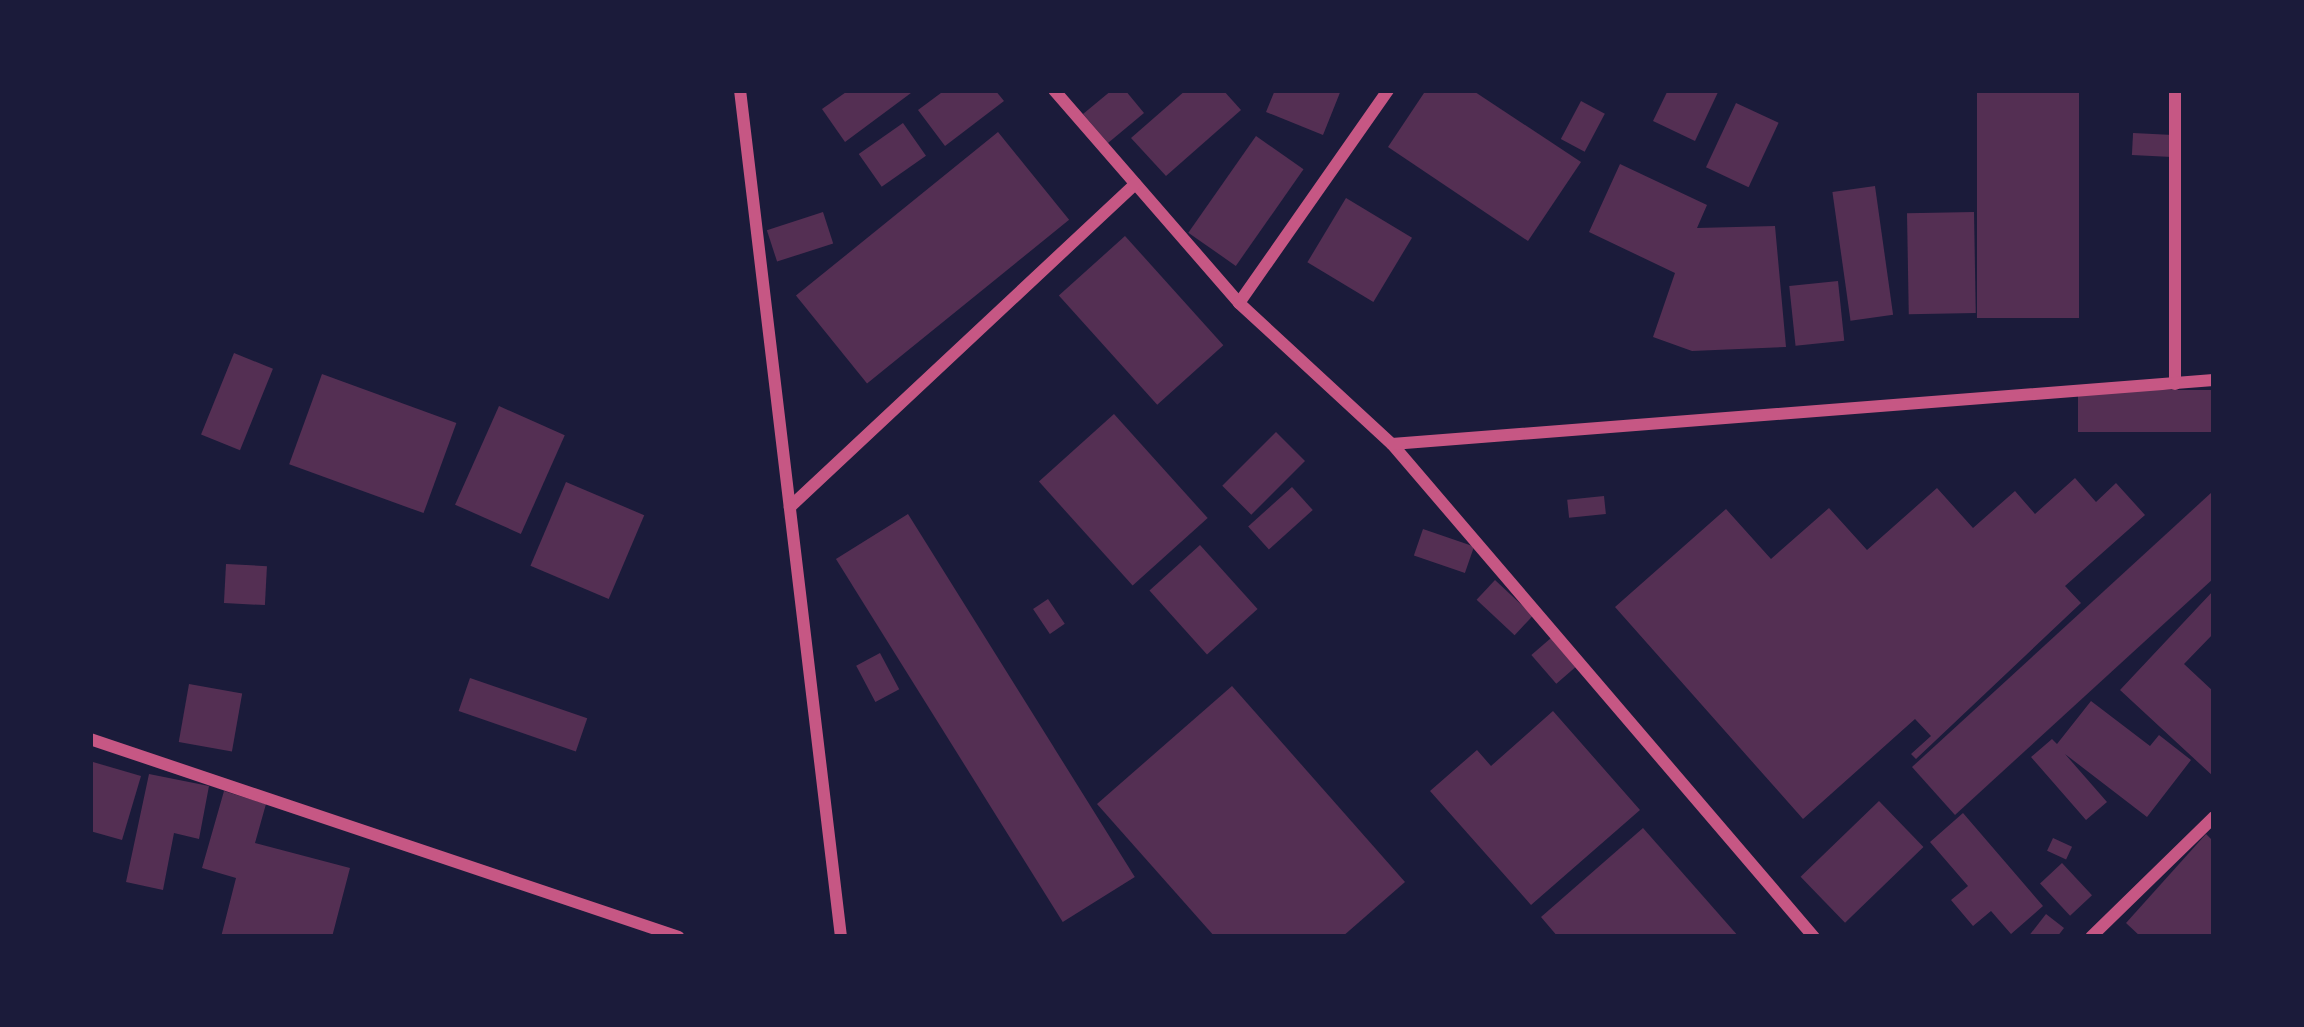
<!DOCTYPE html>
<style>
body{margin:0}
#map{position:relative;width:2304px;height:1027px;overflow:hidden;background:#1b1b3a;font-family:"Open Sans",sans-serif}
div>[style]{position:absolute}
.building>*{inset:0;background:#542f53;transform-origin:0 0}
.minor>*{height:12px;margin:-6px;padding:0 6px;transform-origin:6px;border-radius:6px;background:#c65784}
span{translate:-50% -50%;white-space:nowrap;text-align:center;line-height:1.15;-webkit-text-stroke:9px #1b1b3a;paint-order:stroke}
.frame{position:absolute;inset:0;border:93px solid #1b1b3a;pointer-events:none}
</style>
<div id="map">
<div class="building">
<i style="clip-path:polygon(849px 90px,915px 90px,845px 142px,822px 109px)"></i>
<i style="clip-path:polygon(945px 90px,995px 90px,1004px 101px,945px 146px,918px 110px)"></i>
<i style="clip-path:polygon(1112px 90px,1125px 90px,1144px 113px,1108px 143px,1083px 114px)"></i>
<i style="clip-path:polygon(1186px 90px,1223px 90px,1241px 110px,1166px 176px,1131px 138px)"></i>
<i style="clip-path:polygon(1275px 90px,1341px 90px,1323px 135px,1266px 112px)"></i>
<i style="clip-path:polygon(1426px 90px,1472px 90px,1581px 162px,1528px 241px,1388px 147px)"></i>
<i style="clip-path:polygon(1668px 90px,1719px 90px,1695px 141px,1653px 121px)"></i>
<i style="left:1977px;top:90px;width:102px;height:228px"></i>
<i style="left:1581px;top:101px;width:27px;height:43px;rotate:28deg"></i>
<i style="left:1736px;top:103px;width:47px;height:71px;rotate:25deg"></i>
<i style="left:903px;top:123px;width:40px;height:54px;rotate:55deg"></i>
<i style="left:998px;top:132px;width:113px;height:260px;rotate:51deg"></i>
<i style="left:2173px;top:135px;width:22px;height:40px;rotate:93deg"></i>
<i style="left:1256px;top:136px;width:58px;height:118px;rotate:35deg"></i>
<i style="clip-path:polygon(1620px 164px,1707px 205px,1697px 228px,1775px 226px,1786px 347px,1692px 351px,1653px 337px,1675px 273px,1589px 232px)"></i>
<i style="left:1875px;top:186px;width:130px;height:43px;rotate:82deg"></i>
<i style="left:1346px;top:198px;width:77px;height:75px;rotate:31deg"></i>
<i style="left:823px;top:212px;width:33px;height:59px;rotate:72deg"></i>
<i style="left:1974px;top:212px;width:101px;height:67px;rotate:89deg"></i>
<i style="left:1125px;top:236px;width:147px;height:89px;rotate:48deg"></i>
<i style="left:1838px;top:281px;width:60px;height:49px;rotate:84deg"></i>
<i style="left:234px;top:353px;width:42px;height:88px;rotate:22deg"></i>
<i style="left:322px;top:374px;width:143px;height:96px;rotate:20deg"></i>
<i style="left:2214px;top:390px;width:42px;height:136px;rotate:90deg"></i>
<i style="left:499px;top:406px;width:72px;height:108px;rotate:24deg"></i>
<i style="left:1114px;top:414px;width:140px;height:101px;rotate:48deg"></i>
<i style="left:1276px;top:432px;width:41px;height:76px;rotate:45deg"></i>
<i style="clip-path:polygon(2075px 478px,2096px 502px,2116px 483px,2145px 515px,2065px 586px,2081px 603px,1916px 759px,1911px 754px,1931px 736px,1915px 719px,1803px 819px,1615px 607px,1726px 509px,1771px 559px,1829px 508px,1867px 550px,1937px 488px,1973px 528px,2015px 491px,2035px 514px)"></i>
<i style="left:566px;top:482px;width:85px;height:91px;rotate:23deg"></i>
<i style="left:1292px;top:487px;width:31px;height:59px;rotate:48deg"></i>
<i style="clip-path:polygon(2212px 492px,2214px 578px,1955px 815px,1912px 767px)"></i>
<i style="left:1604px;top:496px;width:18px;height:37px;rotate:84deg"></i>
<i style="left:908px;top:514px;width:428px;height:85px;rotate:58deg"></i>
<i style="left:1423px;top:529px;width:54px;height:28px;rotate:19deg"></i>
<i style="left:1200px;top:545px;width:86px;height:68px;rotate:48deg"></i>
<i style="left:226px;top:564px;width:41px;height:39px;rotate:3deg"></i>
<i style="left:1495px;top:580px;width:52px;height:27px;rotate:43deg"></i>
<i style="clip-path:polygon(2214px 590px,2214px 633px,2184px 664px,2214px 692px,2214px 777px,2120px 690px)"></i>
<i style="left:1048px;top:599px;width:30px;height:18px;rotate:56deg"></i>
<i style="left:1551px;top:638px;width:38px;height:26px;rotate:49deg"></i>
<i style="left:880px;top:653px;width:41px;height:27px;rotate:62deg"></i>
<i style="left:470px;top:678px;width:124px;height:35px;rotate:19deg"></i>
<i style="left:189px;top:684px;width:54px;height:59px;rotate:10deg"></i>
<i style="clip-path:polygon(1232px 686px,1405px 882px,1342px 937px,1215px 937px,1097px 804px)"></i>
<i style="clip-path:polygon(2091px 701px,2150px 746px,2159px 735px,2191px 760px,2147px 817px,2065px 754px,2107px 802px,2086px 820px,2031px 757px,2052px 739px,2057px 744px)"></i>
<i style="clip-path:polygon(1553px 711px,1640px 810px,1531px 905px,1430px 791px,1477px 750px,1491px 766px)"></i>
<i style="clip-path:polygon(93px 762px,141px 776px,122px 840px,90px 831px)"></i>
<i style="clip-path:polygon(149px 774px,209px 786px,199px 839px,174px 833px,163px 890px,126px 882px)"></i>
<i style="clip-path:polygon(224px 791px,266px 804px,255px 843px,350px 868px,332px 937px,221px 937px,236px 878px,202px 868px)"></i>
<i style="left:1879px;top:801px;width:64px;height:109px;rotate:46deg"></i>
<i style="clip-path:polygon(1963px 813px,2043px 906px,2011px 934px,1991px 911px,1973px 926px,1951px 900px,1968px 886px,1930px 842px)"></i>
<i style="clip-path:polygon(1643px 828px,1739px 937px,1558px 937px,1541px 917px)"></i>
<i style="clip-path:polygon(2206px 834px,2214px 842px,2214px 937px,2141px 937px,2126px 923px)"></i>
<i style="left:2053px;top:838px;width:21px;height:14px;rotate:25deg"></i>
<i style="left:2062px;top:863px;width:44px;height:30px;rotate:47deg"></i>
<i style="clip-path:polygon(2046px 914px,2064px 928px,2057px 937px,2028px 937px)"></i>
</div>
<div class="minor">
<i style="left:740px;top:90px;width:420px;rotate:83.2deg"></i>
<i style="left:1054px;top:90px;width:282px;rotate:49deg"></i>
<i style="left:1239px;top:303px;width:208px;rotate:42.7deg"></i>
<i style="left:1392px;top:444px;width:649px;rotate:49.44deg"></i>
<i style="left:1239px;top:303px;width:260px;rotate:-55deg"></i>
<i style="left:2175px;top:384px;width:294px;rotate:-90deg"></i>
<i style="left:1392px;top:444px;width:824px;rotate:-4.45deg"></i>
<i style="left:90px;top:739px;width:621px;rotate:18.58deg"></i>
<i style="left:841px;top:937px;width:433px;rotate:-96.8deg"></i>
<i style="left:790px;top:507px;width:473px;rotate:-43.1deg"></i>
<i style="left:2091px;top:937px;width:172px;rotate:-44.3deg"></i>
</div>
<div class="frame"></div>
</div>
